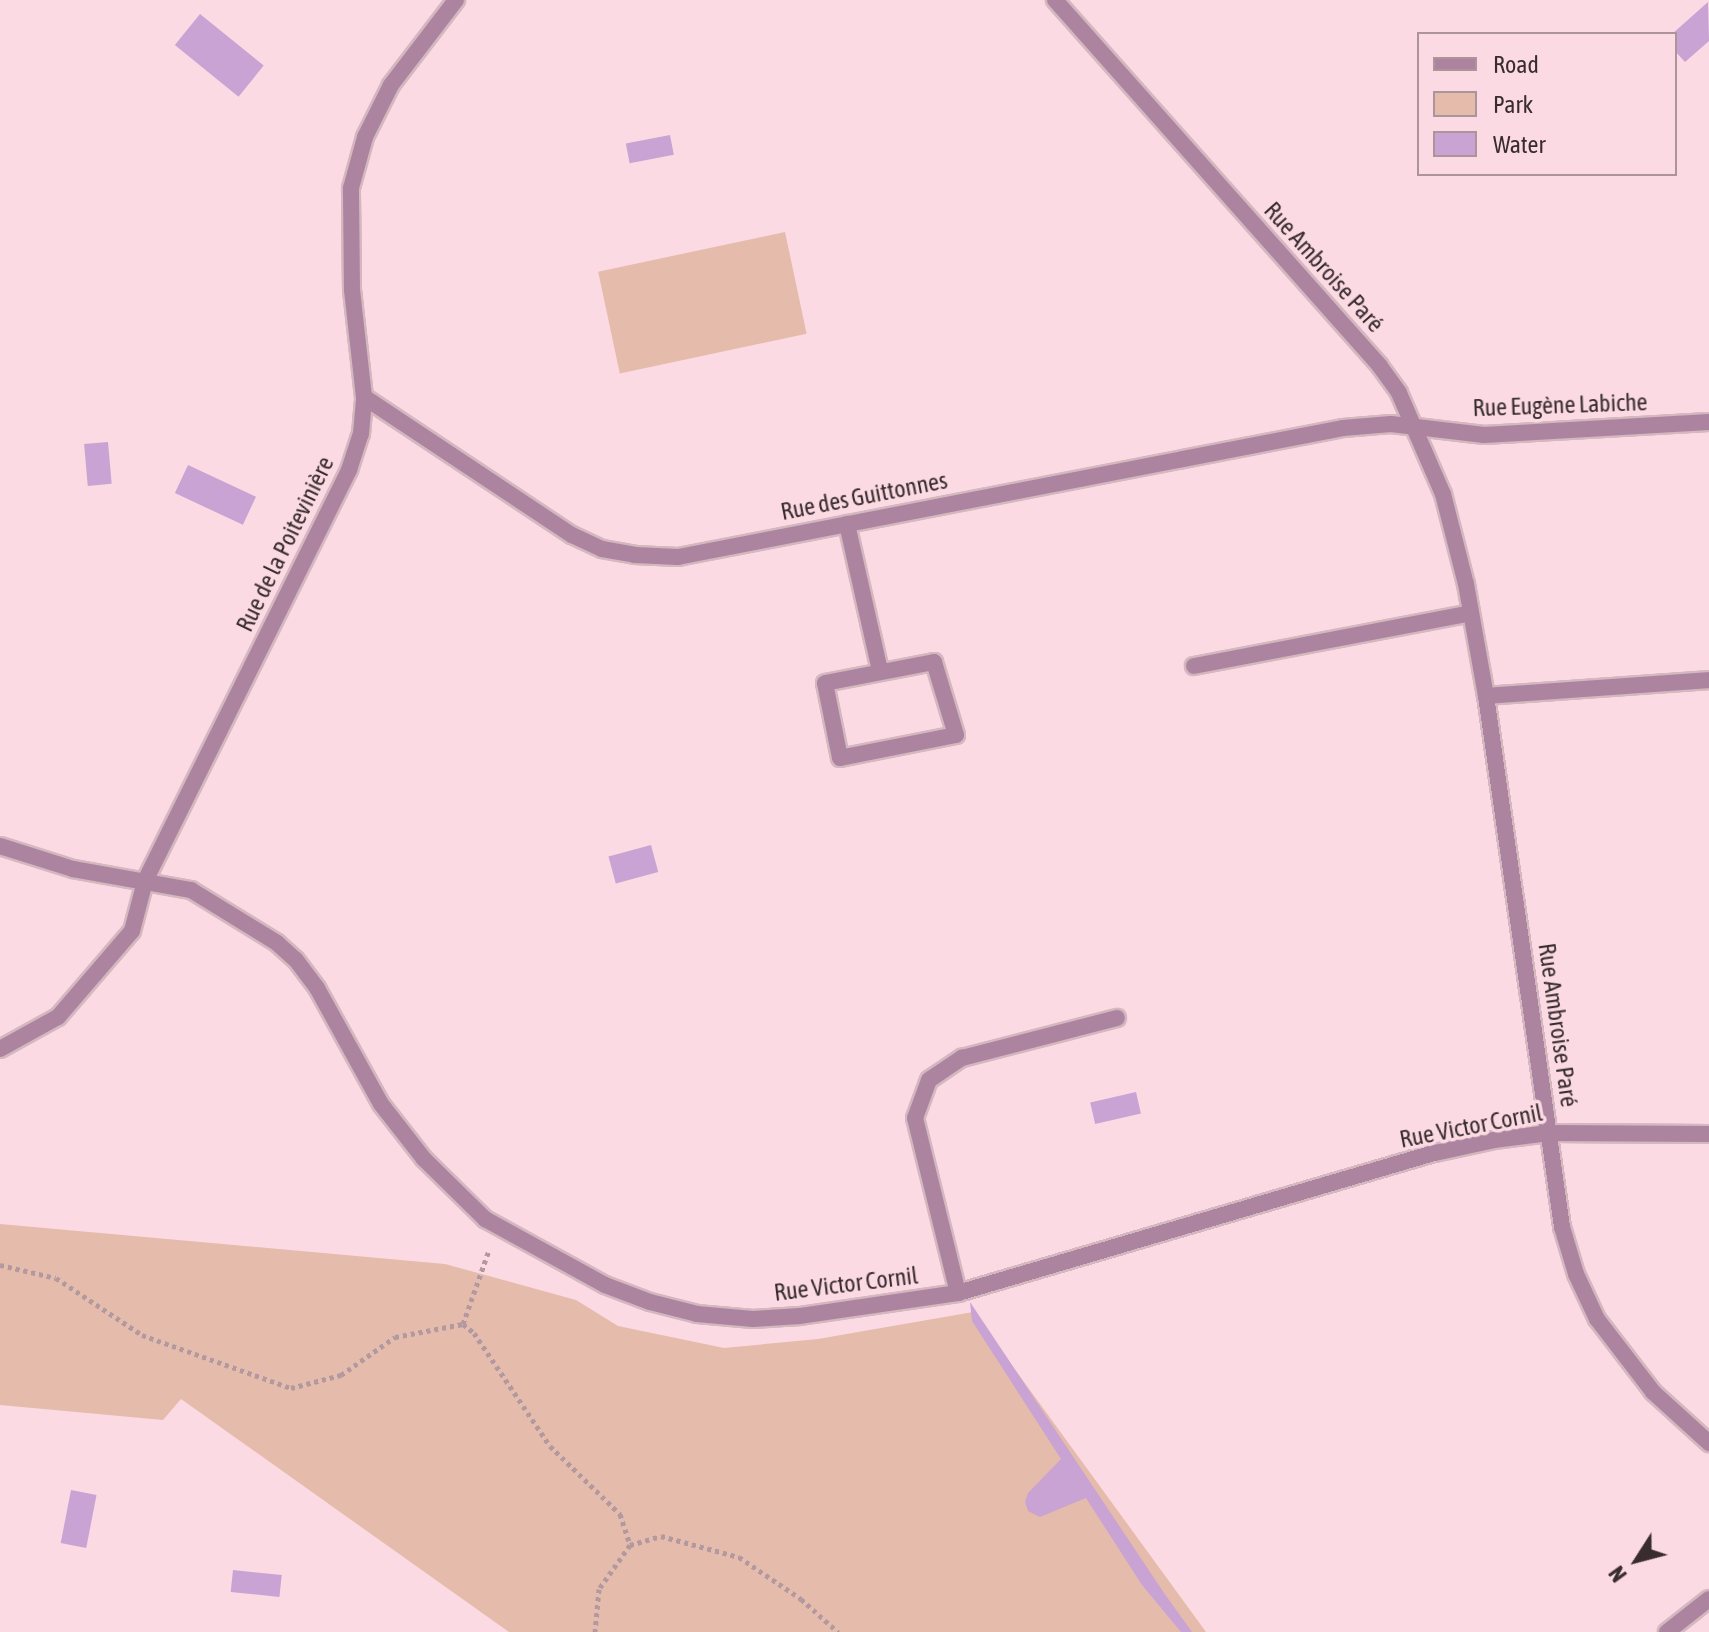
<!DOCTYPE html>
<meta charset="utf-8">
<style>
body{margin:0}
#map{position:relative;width:1709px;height:1632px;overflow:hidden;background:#fbdae3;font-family:"Asap Condensed",sans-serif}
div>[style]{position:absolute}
.green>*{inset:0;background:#e5bbab;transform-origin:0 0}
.water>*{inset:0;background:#c8a3d4;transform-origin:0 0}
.path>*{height:5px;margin-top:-2.5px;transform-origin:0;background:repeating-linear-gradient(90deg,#b2989f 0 4px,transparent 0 8px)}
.roads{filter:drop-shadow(2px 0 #d4b7bf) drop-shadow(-2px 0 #d4b7bf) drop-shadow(0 2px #d4b7bf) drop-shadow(0 -2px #d4b7bf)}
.service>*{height:16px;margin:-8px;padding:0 8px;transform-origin:8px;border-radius:8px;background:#ad84a0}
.minor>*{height:16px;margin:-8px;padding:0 8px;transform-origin:8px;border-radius:8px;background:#ad84a0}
span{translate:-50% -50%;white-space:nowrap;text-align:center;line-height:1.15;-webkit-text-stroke:7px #fbdae3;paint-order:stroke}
.street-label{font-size:24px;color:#382c2f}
.legend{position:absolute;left:1417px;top:32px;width:260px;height:144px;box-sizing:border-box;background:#fbdae3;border:2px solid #ad949b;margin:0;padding:10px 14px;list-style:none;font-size:24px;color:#382c2f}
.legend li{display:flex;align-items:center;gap:16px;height:40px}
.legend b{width:40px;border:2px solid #ad949b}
.north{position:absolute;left:1597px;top:1520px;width:80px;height:80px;-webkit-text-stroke:6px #fbdae3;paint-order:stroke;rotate:234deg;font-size:22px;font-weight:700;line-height:32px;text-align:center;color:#382c2f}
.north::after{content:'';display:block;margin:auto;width:28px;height:36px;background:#382c2f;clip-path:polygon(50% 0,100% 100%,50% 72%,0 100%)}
</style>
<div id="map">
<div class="green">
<i style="left:785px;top:232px;width:104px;height:191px;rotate:78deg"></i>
<i style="clip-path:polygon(0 1224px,445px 1264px,576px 1300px,618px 1326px,724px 1348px,818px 1339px,973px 1312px,1206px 1632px,509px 1632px,181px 1399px,163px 1420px,0 1405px)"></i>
</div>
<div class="water">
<i style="clip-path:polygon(1708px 2px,1709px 41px,1685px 62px,1675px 51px,1675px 34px,1672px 34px)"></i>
<i style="left:200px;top:14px;width:82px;height:40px;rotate:39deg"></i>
<i style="left:670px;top:135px;width:20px;height:45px;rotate:79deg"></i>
<i style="left:108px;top:442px;width:42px;height:24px;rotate:85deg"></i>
<i style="left:188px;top:465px;width:75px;height:31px;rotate:25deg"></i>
<i style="left:651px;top:845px;width:28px;height:44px;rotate:75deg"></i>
<i style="left:1136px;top:1092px;width:22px;height:47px;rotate:77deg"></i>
<i style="clip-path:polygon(970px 1302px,1164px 1593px,1192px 1632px,1181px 1632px,1142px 1585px,1086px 1498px,1040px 1517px,1028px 1511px,1025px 1502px,1028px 1493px,1061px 1459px,972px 1321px)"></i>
<i style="left:71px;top:1490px;width:26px;height:54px;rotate:11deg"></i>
<i style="left:233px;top:1570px;width:49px;height:22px;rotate:6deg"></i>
</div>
<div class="path">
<i style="left:0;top:1265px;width:57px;rotate:13.1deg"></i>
<i style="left:56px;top:1278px;width:103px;rotate:33.5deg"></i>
<i style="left:142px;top:1335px;width:158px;rotate:19.6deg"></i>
<i style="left:291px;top:1388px;width:52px;rotate:-14.6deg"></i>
<i style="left:341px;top:1375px;width:66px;rotate:-35.1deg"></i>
<i style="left:395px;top:1337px;width:69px;rotate:-10.8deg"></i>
<i style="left:463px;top:1324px;width:14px;rotate:39deg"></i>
<i style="left:474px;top:1333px;width:136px;rotate:56.1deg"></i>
<i style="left:550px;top:1446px;width:98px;rotate:44.2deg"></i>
<i style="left:620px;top:1514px;width:33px;rotate:72deg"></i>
<i style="left:630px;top:1545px;width:54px;rotate:125.2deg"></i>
<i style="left:599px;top:1589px;width:43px;rotate:95.3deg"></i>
<i style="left:463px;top:1324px;width:78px;rotate:-70.6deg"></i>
<i style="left:630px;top:1545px;width:32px;rotate:-16deg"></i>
<i style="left:661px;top:1536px;width:81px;rotate:15.1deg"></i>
<i style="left:739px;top:1557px;width:75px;rotate:34.1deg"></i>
<i style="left:801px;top:1599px;width:50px;rotate:41.7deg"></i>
</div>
<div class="roads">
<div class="service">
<i style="left:1194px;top:666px;width:282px;rotate:-10.8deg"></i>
</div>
<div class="minor">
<i style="left:1055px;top:0;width:488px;rotate:48.4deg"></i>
<i style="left:1379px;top:365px;width:34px;rotate:54deg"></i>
<i style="left:1399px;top:393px;width:110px;rotate:66.5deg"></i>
<i style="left:1443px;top:494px;width:93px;rotate:75.7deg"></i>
<i style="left:1466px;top:584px;width:114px;rotate:79.9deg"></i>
<i style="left:1486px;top:696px;width:536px;rotate:81.85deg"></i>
<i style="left:1562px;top:1227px;width:49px;rotate:73.4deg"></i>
<i style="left:1576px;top:1274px;width:50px;rotate:65deg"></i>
<i style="left:1597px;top:1319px;width:92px;rotate:52.5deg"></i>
<i style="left:1653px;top:1392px;width:76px;rotate:42.3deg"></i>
<i style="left:364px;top:397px;width:250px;rotate:33.6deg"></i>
<i style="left:572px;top:535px;width:33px;rotate:25deg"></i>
<i style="left:602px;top:549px;width:34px;rotate:10deg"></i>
<i style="left:635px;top:555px;width:43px;rotate:2.7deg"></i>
<i style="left:678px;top:557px;width:677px;rotate:-10.98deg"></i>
<i style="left:1343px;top:428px;width:48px;rotate:-4.8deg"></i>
<i style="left:1391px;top:424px;width:94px;rotate:6.7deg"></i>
<i style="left:1484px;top:435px;width:225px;rotate:-3.3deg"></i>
<i style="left:847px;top:524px;width:150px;rotate:77.3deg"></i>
<i style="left:934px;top:662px;width:76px;rotate:73.2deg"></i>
<i style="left:956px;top:735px;width:118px;rotate:168.8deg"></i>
<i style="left:840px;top:758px;width:76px;rotate:-101.3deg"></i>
<i style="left:825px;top:683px;width:111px;rotate:-10.9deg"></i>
<i style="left:1486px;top:696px;width:224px;rotate:-4.1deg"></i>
<i style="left:0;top:846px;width:77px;rotate:17.5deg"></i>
<i style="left:73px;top:869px;width:120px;rotate:10.1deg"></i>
<i style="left:191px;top:890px;width:101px;rotate:31.6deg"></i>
<i style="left:277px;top:943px;width:25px;rotate:42deg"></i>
<i style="left:296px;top:960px;width:35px;rotate:53deg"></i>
<i style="left:317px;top:988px;width:132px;rotate:61.1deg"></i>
<i style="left:381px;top:1104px;width:70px;rotate:52deg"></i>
<i style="left:424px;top:1159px;width:86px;rotate:44.5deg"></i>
<i style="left:485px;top:1219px;width:137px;rotate:28.8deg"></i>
<i style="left:605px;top:1285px;width:48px;rotate:20.7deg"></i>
<i style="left:650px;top:1302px;width:49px;rotate:14.3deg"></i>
<i style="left:697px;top:1314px;width:56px;rotate:5.1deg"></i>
<i style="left:753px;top:1319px;width:47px;rotate:-3.7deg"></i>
<i style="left:800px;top:1316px;width:160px;rotate:-8.3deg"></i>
<i style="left:958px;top:1293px;width:497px;rotate:-16.4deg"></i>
<i style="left:1435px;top:1153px;width:60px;rotate:-12.4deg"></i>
<i style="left:1494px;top:1140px;width:55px;rotate:-7.3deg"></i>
<i style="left:1549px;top:1133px;width:160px;rotate:0.4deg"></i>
<i style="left:0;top:1049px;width:66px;rotate:-28.9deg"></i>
<i style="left:58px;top:1017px;width:113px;rotate:-49.3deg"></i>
<i style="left:132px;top:931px;width:52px;rotate:-75.4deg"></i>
<i style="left:145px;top:881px;width:459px;rotate:-63.6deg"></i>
<i style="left:349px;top:470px;width:38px;rotate:-72deg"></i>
<i style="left:361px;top:434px;width:37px;rotate:-85deg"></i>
<i style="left:364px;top:397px;width:108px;rotate:-96.4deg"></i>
<i style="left:352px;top:290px;width:102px;rotate:-90.6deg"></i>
<i style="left:351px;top:188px;width:53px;rotate:-74.6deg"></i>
<i style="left:365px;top:137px;width:58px;rotate:-63.4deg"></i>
<i style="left:391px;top:85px;width:107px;rotate:-52.6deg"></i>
<i style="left:958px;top:1293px;width:180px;rotate:-103.8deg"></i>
<i style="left:915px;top:1118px;width:40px;rotate:-69.8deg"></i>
<i style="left:929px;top:1080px;width:40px;rotate:-34deg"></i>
<i style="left:962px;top:1058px;width:160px;rotate:-14.5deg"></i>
<i style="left:1667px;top:1632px;width:53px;rotate:-38.2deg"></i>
</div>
</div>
<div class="street-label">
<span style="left:1324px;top:267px;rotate:48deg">Rue Ambroise Paré</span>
<span style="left:1560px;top:405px;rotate:-2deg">Rue Eugène Labiche</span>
<span style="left:864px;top:496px;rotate:-11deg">Rue des Guittonnes</span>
<span style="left:285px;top:544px;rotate:-64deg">Rue de la Poitevinière</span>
<span style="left:1558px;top:1025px;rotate:82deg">Rue Ambroise Paré</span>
<span style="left:1471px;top:1126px;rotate:-11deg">Rue Victor Cornil</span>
<span style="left:846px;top:1284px;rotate:-7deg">Rue Victor Cornil</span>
</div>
<ul class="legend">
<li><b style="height:10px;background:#ad84a0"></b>Road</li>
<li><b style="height:22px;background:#e5bbab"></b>Park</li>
<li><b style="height:22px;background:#c8a3d4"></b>Water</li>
</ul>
<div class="north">N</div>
</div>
